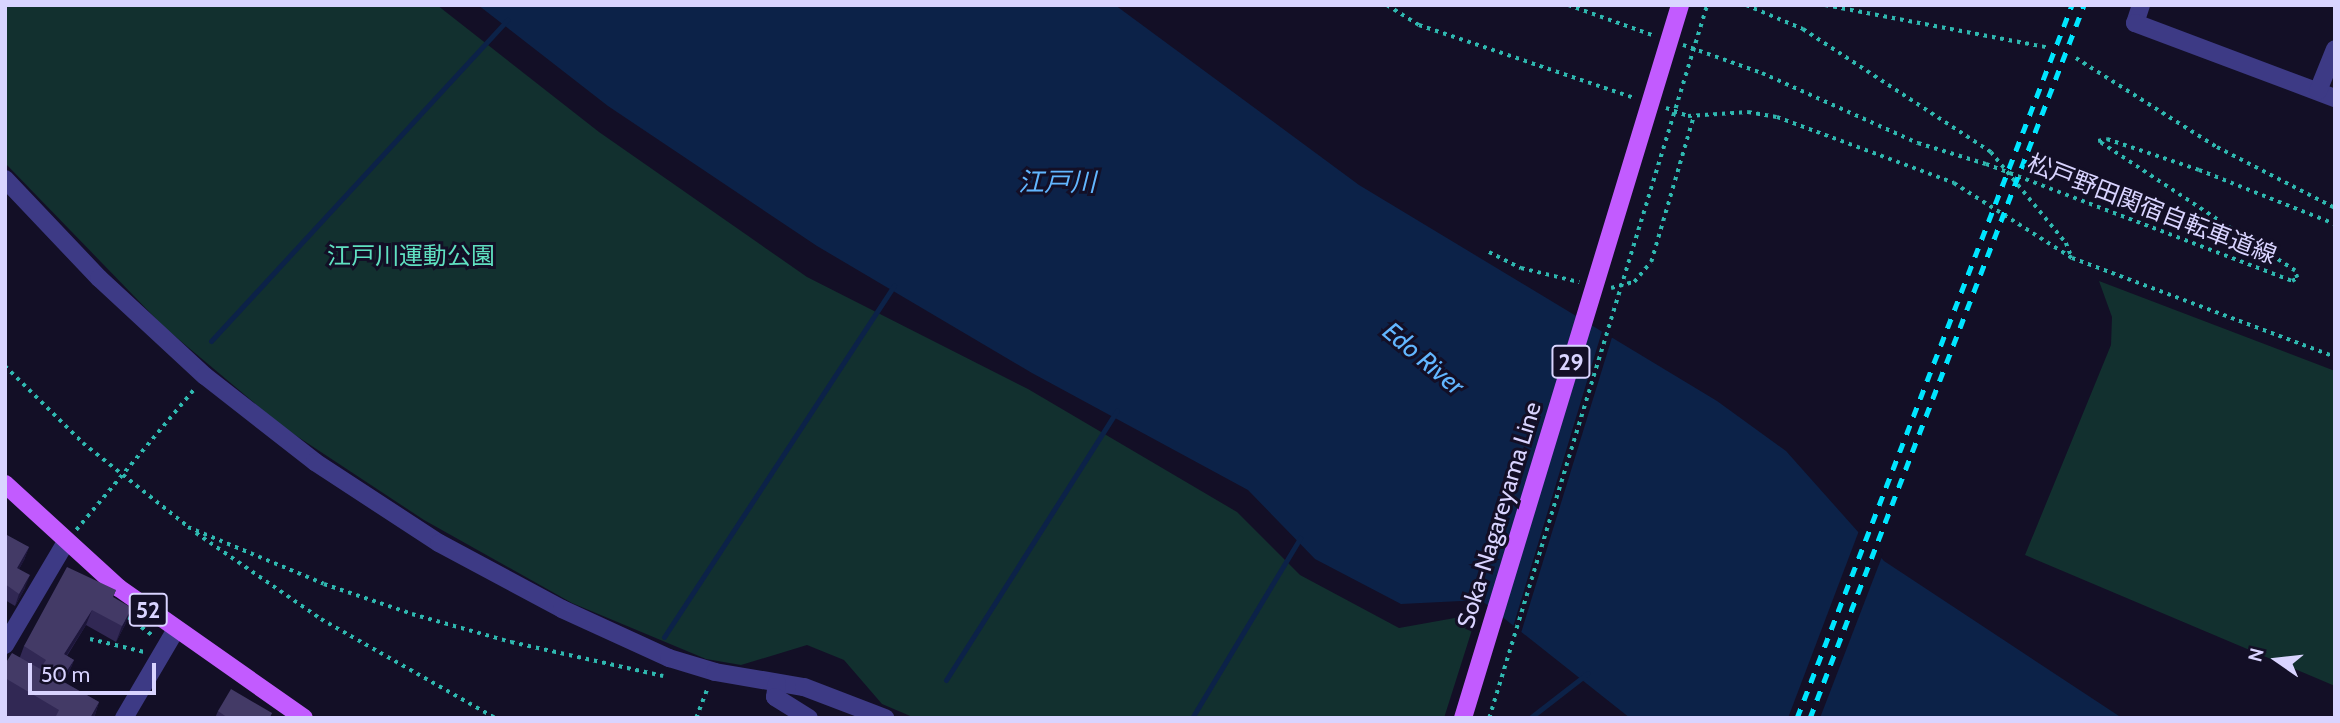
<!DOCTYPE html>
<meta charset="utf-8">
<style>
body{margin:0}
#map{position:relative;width:2340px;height:723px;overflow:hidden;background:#130f26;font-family:Cabin,"Noto Sans JP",sans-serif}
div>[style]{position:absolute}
.green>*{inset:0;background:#12302f}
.water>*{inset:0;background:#0c2248}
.pier>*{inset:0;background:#130f26}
.stream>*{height:5px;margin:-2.5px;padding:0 2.5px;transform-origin:2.5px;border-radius:2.5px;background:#0c2248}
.path>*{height:3.5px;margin-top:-1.75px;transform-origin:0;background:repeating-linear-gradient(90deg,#2fb8b0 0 3.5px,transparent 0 8.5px)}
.minor>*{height:18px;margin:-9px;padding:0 9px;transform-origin:9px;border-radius:9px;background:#3d3a85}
.major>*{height:18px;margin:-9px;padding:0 9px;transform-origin:9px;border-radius:9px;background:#c25bff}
.rail>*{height:5px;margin-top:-2.5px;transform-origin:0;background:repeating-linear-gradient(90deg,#00e5ff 0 10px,transparent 0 19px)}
.path-bridge>*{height:3.5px;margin-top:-1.75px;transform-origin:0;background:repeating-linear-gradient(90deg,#2fb8b0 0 3.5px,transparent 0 8.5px)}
.major-bridge>*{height:18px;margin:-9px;padding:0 9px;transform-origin:9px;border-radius:9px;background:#c25bff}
.wall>*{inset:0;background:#312854}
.shaded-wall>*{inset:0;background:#1d163a}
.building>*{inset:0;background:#433a66}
span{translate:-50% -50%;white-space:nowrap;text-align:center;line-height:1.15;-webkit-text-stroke:6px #130f26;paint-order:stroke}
.shield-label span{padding:2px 5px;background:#130f26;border:2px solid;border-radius:5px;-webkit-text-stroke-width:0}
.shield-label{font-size:23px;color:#d9d4ff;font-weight:700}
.street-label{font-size:24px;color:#d9d4ff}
.park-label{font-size:24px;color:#5fe0c0}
.water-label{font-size:26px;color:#62b6ff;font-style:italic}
.frame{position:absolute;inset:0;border:7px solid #d9d4ff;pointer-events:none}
.north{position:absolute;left:2242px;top:625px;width:70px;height:70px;-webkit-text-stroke:5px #130f26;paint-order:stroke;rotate:284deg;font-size:19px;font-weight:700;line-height:28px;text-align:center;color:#d9d4ff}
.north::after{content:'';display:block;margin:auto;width:24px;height:32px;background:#d9d4ff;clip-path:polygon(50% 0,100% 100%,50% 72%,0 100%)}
.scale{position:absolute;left:28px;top:663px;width:128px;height:32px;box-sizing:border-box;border:4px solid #d9d4ff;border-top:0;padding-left:9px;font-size:21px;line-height:24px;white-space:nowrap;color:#d9d4ff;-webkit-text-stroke:5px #130f26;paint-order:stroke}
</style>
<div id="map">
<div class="green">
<i style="clip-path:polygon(5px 5px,437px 5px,599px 132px,807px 277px,1028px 389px,1237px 512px,1300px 575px,1399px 628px,1477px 614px,1444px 718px,915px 718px,882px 704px,844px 660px,807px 645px,741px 665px,706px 659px,572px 603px,424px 520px,283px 427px,164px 327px,5px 163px)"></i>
<i style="clip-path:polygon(2099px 281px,2335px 371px,2335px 686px,2025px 555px,2111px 345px,2112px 317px)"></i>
</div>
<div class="water">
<i style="clip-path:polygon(478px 5px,1115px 5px,1359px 185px,1717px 401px,1786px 451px,1884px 561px,2122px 718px,1630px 718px,1481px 600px,1401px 604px,1315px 559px,1248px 490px,1032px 373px,817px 246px,608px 106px)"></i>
</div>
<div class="pier">
<i style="clip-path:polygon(1603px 328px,1613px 334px,1521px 633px,1513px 627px)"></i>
<i style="clip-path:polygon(1860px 528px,1883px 554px,1820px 718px,1788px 718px)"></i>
</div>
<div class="stream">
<i style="left:211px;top:341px;width:437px;rotate:-47.3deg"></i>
<i style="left:664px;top:637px;width:420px;rotate:-56.8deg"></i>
<i style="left:946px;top:680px;width:319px;rotate:-57.6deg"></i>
<i style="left:1192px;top:718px;width:210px;rotate:-59deg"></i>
<i style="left:1530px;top:718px;width:73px;rotate:-37.8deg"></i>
</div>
<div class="path">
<i style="left:1387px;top:5px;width:38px;rotate:32deg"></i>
<i style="left:1419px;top:25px;width:228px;rotate:18.7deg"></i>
<i style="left:1568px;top:5px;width:92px;rotate:19.6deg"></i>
<i style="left:1746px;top:5px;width:62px;rotate:22.8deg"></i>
<i style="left:1803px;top:29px;width:225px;rotate:33.2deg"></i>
<i style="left:1991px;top:152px;width:118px;rotate:50.5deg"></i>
<i style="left:2066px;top:243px;width:16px;rotate:68deg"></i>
<i style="left:1825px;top:5px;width:225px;rotate:10.8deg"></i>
<i style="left:1683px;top:45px;width:84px;rotate:19.5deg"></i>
<i style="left:1762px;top:73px;width:171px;rotate:24.2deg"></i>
<i style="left:1918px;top:143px;width:71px;rotate:17.2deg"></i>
<i style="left:1986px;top:164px;width:328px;rotate:20.9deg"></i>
<i style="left:2292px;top:281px;width:6px;rotate:-31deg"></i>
<i style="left:2297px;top:278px;width:7px;rotate:-106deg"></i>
<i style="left:2295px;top:271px;width:236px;rotate:-146.6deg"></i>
<i style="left:2098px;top:141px;width:9px;rotate:-13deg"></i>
<i style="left:2107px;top:139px;width:97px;rotate:18.6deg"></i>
<i style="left:2199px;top:170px;width:146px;rotate:21.7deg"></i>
<i style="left:2076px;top:58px;width:167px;rotate:32.3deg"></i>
<i style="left:2217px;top:147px;width:133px;rotate:27.3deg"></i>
<i style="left:1666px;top:108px;width:23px;rotate:20deg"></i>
<i style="left:1688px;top:116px;width:60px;rotate:-3.8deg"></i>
<i style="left:1748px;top:112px;width:29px;rotate:10deg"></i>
<i style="left:1777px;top:117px;width:189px;rotate:20.4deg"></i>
<i style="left:1954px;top:183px;width:140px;rotate:32.4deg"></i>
<i style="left:2072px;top:258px;width:281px;rotate:20.6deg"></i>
<i style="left:1489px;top:252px;width:36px;rotate:27deg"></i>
<i style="left:1521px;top:268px;width:60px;rotate:13.6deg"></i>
<i style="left:1611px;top:288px;width:24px;rotate:-15deg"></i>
<i style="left:1634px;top:282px;width:26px;rotate:-50deg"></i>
<i style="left:1651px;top:262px;width:153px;rotate:-73.7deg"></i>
<i style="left:5px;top:366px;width:110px;rotate:44.6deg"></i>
<i style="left:83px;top:443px;width:137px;rotate:38.5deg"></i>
<i style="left:188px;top:527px;width:147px;rotate:22.7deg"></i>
<i style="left:324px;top:584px;width:93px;rotate:18.8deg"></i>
<i style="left:412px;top:614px;width:103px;rotate:15.8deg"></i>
<i style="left:511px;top:642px;width:156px;rotate:12.6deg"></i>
<i style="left:76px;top:530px;width:185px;rotate:-50deg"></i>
<i style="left:196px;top:533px;width:152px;rotate:34.5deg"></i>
<i style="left:321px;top:619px;width:200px;rotate:29.6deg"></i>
<i style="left:128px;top:617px;width:31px;rotate:37deg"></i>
<i style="left:90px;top:639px;width:56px;rotate:13.5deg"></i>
<i style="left:696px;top:718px;width:33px;rotate:-69deg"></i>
</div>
<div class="minor">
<i style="left:2141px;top:5px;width:19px;rotate:108deg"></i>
<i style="left:2135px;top:23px;width:214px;rotate:20.6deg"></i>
<i style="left:2318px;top:91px;width:45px;rotate:-68deg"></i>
<i style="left:5px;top:179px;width:137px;rotate:46.5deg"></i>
<i style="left:99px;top:278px;width:144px;rotate:42.8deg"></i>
<i style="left:205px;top:376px;width:140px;rotate:38deg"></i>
<i style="left:315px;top:462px;width:148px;rotate:33.2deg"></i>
<i style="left:439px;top:543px;width:140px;rotate:28.2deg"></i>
<i style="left:562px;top:609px;width:118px;rotate:24.6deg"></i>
<i style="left:669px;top:658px;width:48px;rotate:16.9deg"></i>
<i style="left:715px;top:672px;width:90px;rotate:9.6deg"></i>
<i style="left:804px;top:687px;width:87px;rotate:20.9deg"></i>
<i style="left:5px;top:645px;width:120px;rotate:-59.4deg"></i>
<i style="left:777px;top:683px;width:14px;rotate:98deg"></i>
<i style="left:775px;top:697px;width:40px;rotate:32deg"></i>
<i style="left:124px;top:718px;width:101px;rotate:-59.6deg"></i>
</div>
<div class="major">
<i style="left:5px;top:484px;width:154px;rotate:42.4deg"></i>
<i style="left:119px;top:588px;width:226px;rotate:35.1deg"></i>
</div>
<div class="rail">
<i style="left:1797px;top:718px;width:764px;rotate:-68.91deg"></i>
<i style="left:1810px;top:718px;width:764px;rotate:-68.98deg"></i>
</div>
<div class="path-bridge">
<i style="left:1489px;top:718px;width:746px;rotate:-73deg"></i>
</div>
<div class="major-bridge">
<i style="left:1463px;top:718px;width:745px;rotate:-73.07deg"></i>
</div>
<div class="wall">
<i style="clip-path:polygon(5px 538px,29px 547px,24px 560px,19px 569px,25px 588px,15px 606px,5px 600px)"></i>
<i style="clip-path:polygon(116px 590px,113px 597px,126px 623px,116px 642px,86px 625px,67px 656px,74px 660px,68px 675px,64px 682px,99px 702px,94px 718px,5px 718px,5px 664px,20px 657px,24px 646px)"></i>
<i style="clip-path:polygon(218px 711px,272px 713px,270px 718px,215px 718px)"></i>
</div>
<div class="shaded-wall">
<i style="clip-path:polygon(29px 547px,24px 560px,13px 580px,17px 568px)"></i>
<i style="clip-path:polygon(30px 575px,25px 588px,15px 606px,19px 594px)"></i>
<i style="clip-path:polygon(132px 608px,126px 623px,116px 642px,122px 626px)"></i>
<i style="clip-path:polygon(92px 610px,86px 625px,58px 669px,64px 654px)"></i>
<i style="clip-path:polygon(74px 660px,68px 675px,57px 693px,62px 678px)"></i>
<i style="clip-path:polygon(99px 702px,94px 718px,90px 718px)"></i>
</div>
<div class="building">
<i style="clip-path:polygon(7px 535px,29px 547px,17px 568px,30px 575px,19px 594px,5px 584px,5px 538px)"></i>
<i style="clip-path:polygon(67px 567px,116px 590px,113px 597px,132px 608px,122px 626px,92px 610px,64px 654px,74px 660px,62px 678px,42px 666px,46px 660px,24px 646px)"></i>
<i style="clip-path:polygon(12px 653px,99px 702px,90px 718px,55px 718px,59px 710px,5px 678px,5px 664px)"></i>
<i style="clip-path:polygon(231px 689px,272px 713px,269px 718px,228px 718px,218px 711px)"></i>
</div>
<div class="shield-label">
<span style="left:1571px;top:362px">29</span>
<span style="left:148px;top:610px">52</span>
</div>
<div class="street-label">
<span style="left:2152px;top:209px;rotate:21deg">松戸野田関宿自転車道線</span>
<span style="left:1499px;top:515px;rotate:-73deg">Soka-Nagareyama Line</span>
</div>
<div class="park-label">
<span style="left:411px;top:256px">江戸川運動公園</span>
</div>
<div class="water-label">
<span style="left:1057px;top:183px">江戸川</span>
<span style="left:1423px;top:359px;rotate:40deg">Edo River</span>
</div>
<div class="frame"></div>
<div class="north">N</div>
<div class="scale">50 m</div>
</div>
